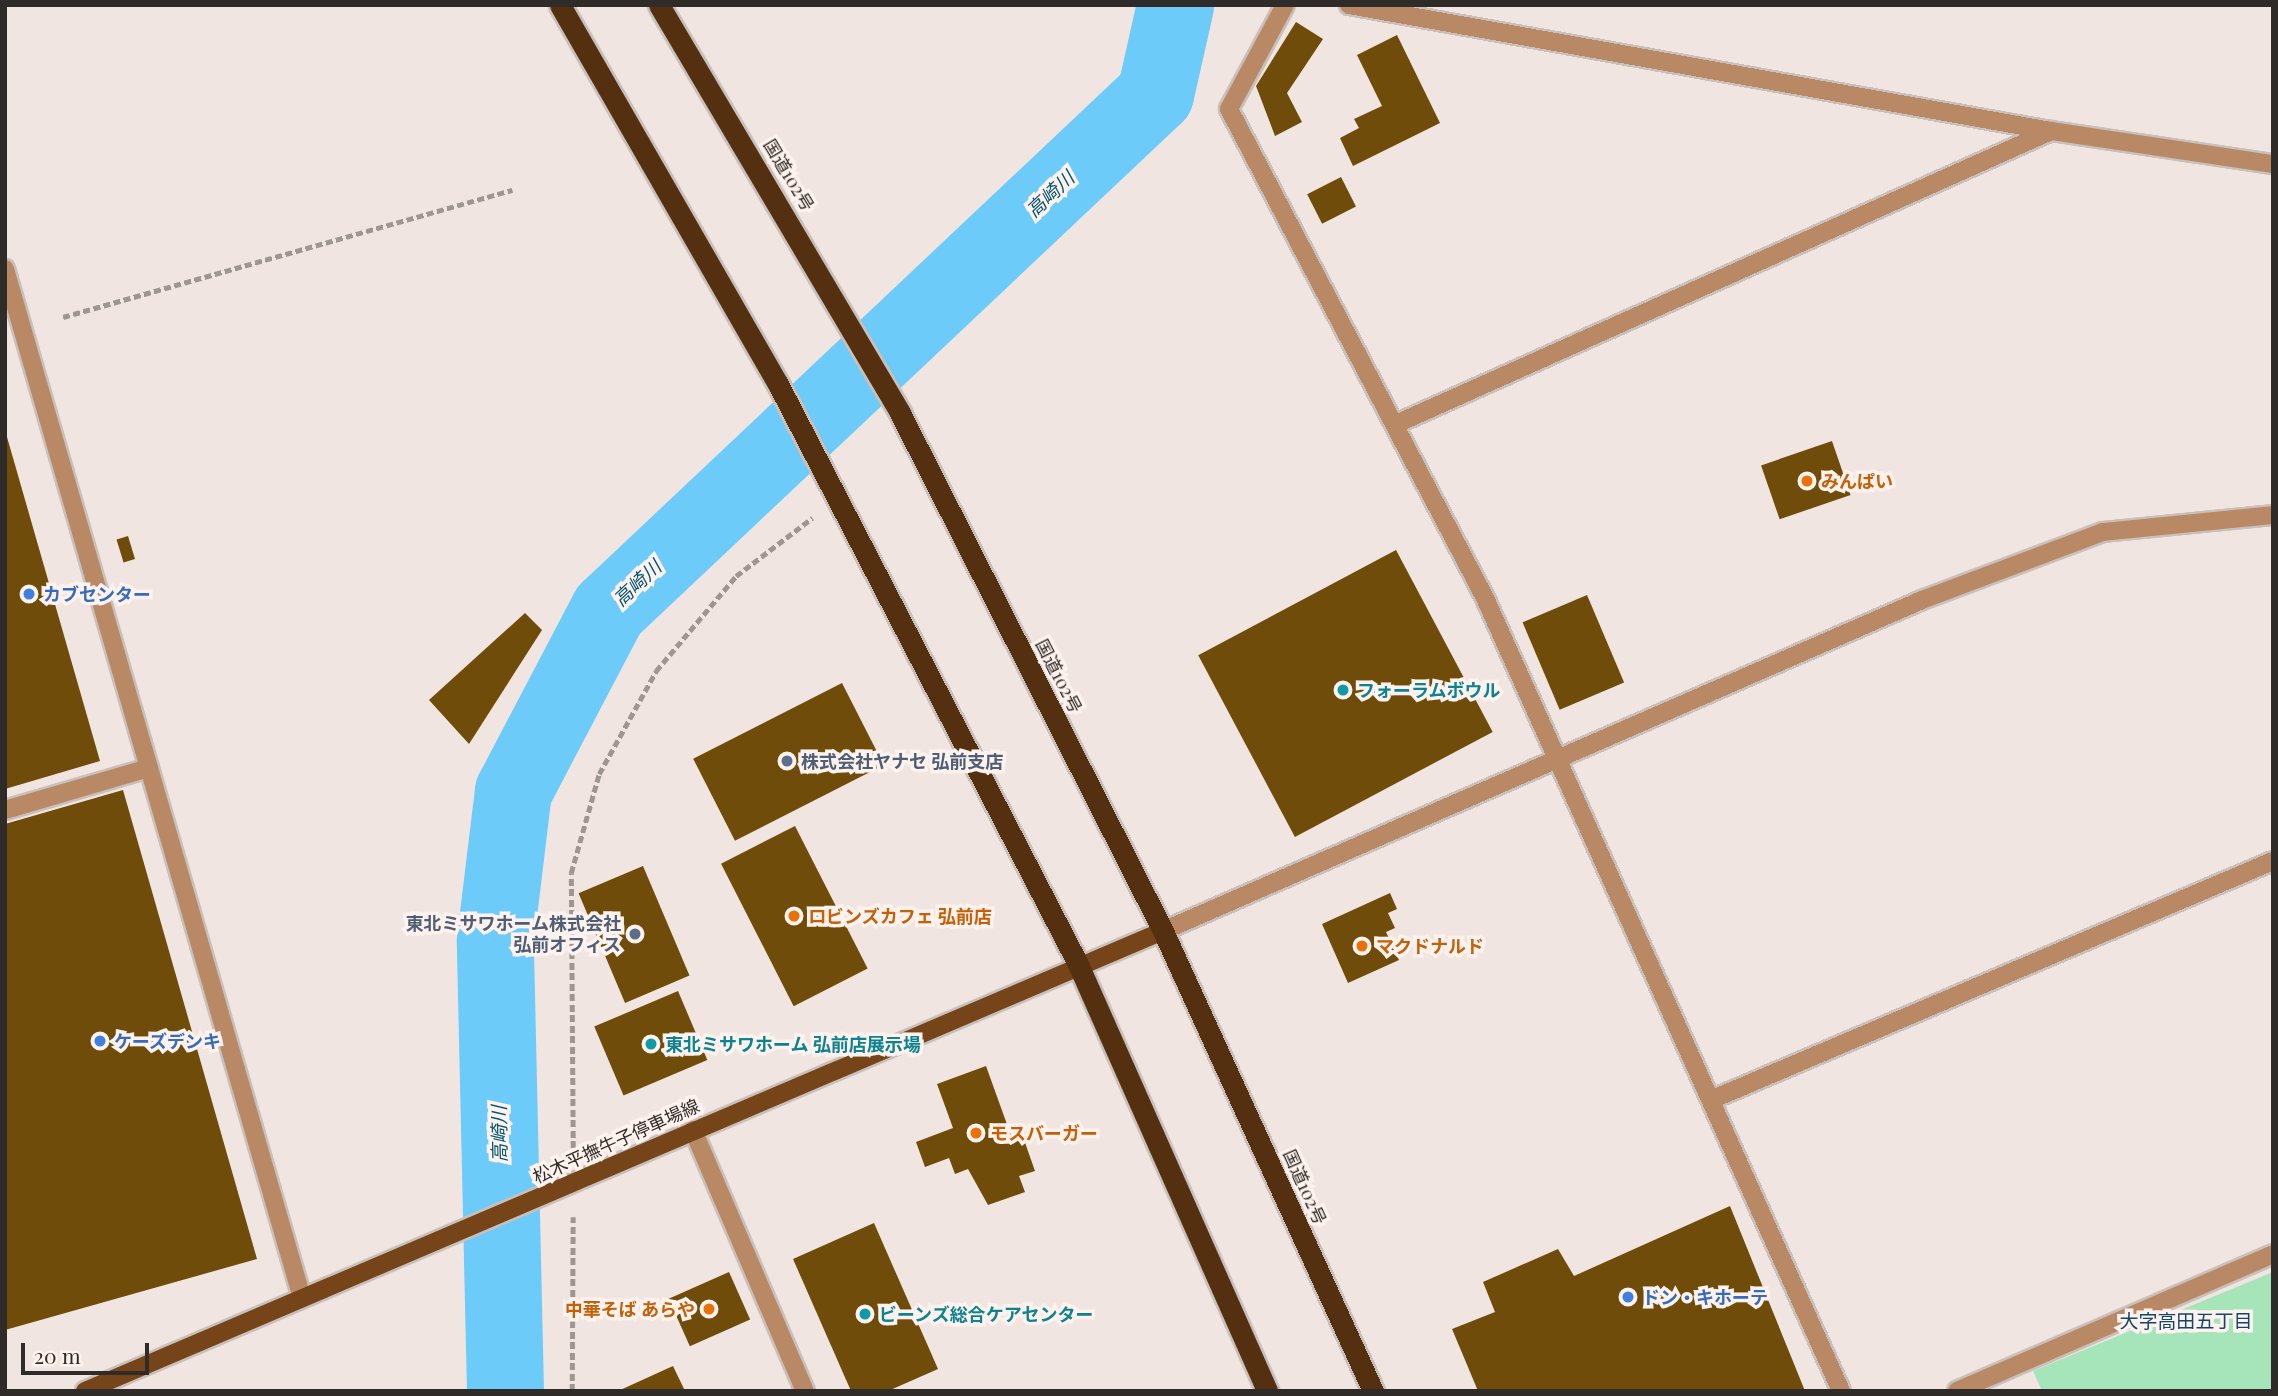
<!DOCTYPE html>
<meta charset="utf-8">
<style>
body{margin:0}
#map{position:relative;width:2278px;height:1396px;overflow:hidden;background:#f0e5e0;font-family:"Playfair Display","Noto Sans JP",serif}
div>[style]{position:absolute}
.green>*{inset:0;background:#a6e4ba}
.river>*{height:77px;margin:-38.5px;padding:0 38.5px;transform-origin:38.5px;border-radius:38.5px;background:#6dcbfa}
.building>*{inset:0;background:#6f4c09;transform-origin:0 0}
.path>*{height:4.5px;margin-top:-2.25px;transform-origin:0;background:repeating-linear-gradient(90deg,#9e9692 0 7px,transparent 0 10.5px)}
.roads{filter:drop-shadow(2px 0 #c9c0bb) drop-shadow(-2px 0 #c9c0bb) drop-shadow(0 2px #c9c0bb) drop-shadow(0 -2px #c9c0bb)}
.minor>*{height:18px;margin:-9px;padding:0 9px;transform-origin:9px;border-radius:9px;background:#b98965}
.major>*{height:18px;margin:-9px;padding:0 9px;transform-origin:9px;border-radius:9px;background:#754419}
.highway>*{height:21px;margin:-10.5px;padding:0 10.5px;transform-origin:10.5px;border-radius:10.5px;background:#543011}
.dots>*{width:19px;height:19px;translate:-50% -50%;box-sizing:border-box;border:4px solid #fdf2ed;border-radius:50%}
span{translate:-50% -50%;white-space:nowrap;text-align:center;line-height:1.15;-webkit-text-stroke:7px #fdf2ed;paint-order:stroke}
.street-label{font-size:18px;color:#2f2b29}
.food-label{font-size:18px;color:#c56008;font-weight:700}
.left{translate:0 -50%;text-align:left}
.right{translate:-100% -50%;text-align:right}
.shop-label{font-size:18px;color:#366cbe;font-weight:700}
.culture-label{font-size:18px;color:#0d838f;font-weight:700}
.service-label{font-size:18px;color:#4e5e75;font-weight:700}
.water-label{font-size:19px;color:#025472;font-style:italic}
.neighbourhood-label{font-size:19px;color:#114669}
.frame{position:absolute;inset:0;border:7px solid #2f2b29;pointer-events:none}
.scale{position:absolute;left:21px;top:1343px;width:128px;height:32px;box-sizing:border-box;border:4px solid #2f2b29;border-top:0;padding-left:9px;font-size:21px;line-height:24px;white-space:nowrap;color:#2f2b29;-webkit-text-stroke:5px #fdf2ed;paint-order:stroke}
</style>
<div id="map">
<div class="green">
<i style="clip-path:polygon(2273px 1272px,2273px 1391px,2042px 1391px,2033px 1371px)"></i>
</div>
<div class="river">
<i style="left:505px;top:1391px;width:452px;rotate:-91.3deg"></i>
<i style="left:495px;top:939px;width:149px;rotate:-83.1deg"></i>
<i style="left:513px;top:791px;width:204px;rotate:-62.3deg"></i>
<i style="left:608px;top:610px;width:752px;rotate:-43.33deg"></i>
<i style="left:1155px;top:94px;width:91px;rotate:-77.3deg"></i>
</div>
<div class="building">
<i style="clip-path:polygon(1296px 22px,1323px 39px,1287px 93px,1302px 122px,1275px 136px,1256px 86px)"></i>
<i style="clip-path:polygon(1397px 35px,1440px 123px,1353px 166px,1340px 138px,1359px 128px,1354px 119px,1382px 106px,1357px 55px)"></i>
<i style="left:1341px;top:177px;width:33px;height:38px;rotate:63deg"></i>
<i style="clip-path:polygon(5px 430px,100px 761px,5px 789px)"></i>
<i style="left:1832px;top:441px;width:57px;height:75px;rotate:71deg"></i>
<i style="left:128px;top:536px;width:24px;height:12px;rotate:73deg"></i>
<i style="left:1396px;top:550px;width:206px;height:224px;rotate:62deg"></i>
<i style="left:1587px;top:595px;width:95px;height:70px;rotate:67deg"></i>
<i style="clip-path:polygon(525px 613px,542px 630px,469px 744px,429px 700px)"></i>
<i style="left:842px;top:683px;width:92px;height:167px;rotate:63deg"></i>
<i style="clip-path:polygon(123px 790px,257px 1259px,5px 1330px,5px 824px)"></i>
<i style="left:795px;top:826px;width:160px;height:83px;rotate:63deg"></i>
<i style="left:643px;top:866px;width:119px;height:70px;rotate:67deg"></i>
<i style="clip-path:polygon(1390px 893px,1397px 909px,1388px 913px,1395px 928px,1386px 932px,1399px 960px,1348px 983px,1322px 924px)"></i>
<i style="left:678px;top:991px;width:75px;height:91px;rotate:67deg"></i>
<i style="clip-path:polygon(986px 1066px,1013px 1141px,1023px 1137px,1035px 1171px,1019px 1176px,1025px 1192px,988px 1205px,968px 1169px,955px 1174px,949px 1158px,925px 1167px,916px 1142px,953px 1128px,937px 1084px)"></i>
<i style="clip-path:polygon(1730px 1206px,1805px 1391px,1478px 1391px,1452px 1329px,1495px 1312px,1483px 1282px,1558px 1249px,1574px 1276px)"></i>
<i style="clip-path:polygon(874px 1223px,938px 1369px,888px 1391px,851px 1391px,793px 1259px)"></i>
<i style="left:729px;top:1272px;width:52px;height:66px;rotate:66deg"></i>
<i style="clip-path:polygon(673px 1366px,685px 1391px,618px 1391px)"></i>
</div>
<div class="path">
<i style="left:63px;top:317px;width:467px;rotate:-15.8deg"></i>
<i style="left:573px;top:1148px;width:275px;rotate:-90.4deg"></i>
<i style="left:571px;top:873px;width:103px;rotate:-74.2deg"></i>
<i style="left:599px;top:774px;width:118px;rotate:-61deg"></i>
<i style="left:656px;top:671px;width:124px;rotate:-49.9deg"></i>
<i style="left:736px;top:576px;width:96px;rotate:-37.3deg"></i>
<i style="left:572px;top:1391px;width:174px;rotate:-89.7deg"></i>
</div>
<div class="roads">
<div class="minor">
<i style="left:1285px;top:5px;width:118px;rotate:118.3deg"></i>
<i style="left:1229px;top:109px;width:552px;rotate:62.37deg"></i>
<i style="left:1485px;top:598px;width:869px;rotate:65.82deg"></i>
<i style="left:1349px;top:5px;width:713px;rotate:10.18deg"></i>
<i style="left:2051px;top:131px;width:224px;rotate:8.5deg"></i>
<i style="left:5px;top:269px;width:1071px;rotate:73.9deg"></i>
<i style="left:1396px;top:424px;width:718px;rotate:-24.1deg"></i>
<i style="left:5px;top:810px;width:150px;rotate:-16.3deg"></i>
<i style="left:1163px;top:931px;width:828px;rotate:-23.56deg"></i>
<i style="left:1922px;top:600px;width:193px;rotate:-20.6deg"></i>
<i style="left:2103px;top:532px;width:171px;rotate:-5.7deg"></i>
<i style="left:1713px;top:1099px;width:608px;rotate:-23.03deg"></i>
<i style="left:693px;top:1130px;width:284px;rotate:66.8deg"></i>
<i style="left:1957px;top:1391px;width:344px;rotate:-23.4deg"></i>
</div>
<div class="major">
<i style="left:85px;top:1391px;width:1172px;rotate:-23.11deg"></i>
</div>
<div class="highway">
<i style="left:560px;top:5px;width:437px;rotate:60.1deg"></i>
<i style="left:778px;top:384px;width:653px;rotate:62.65deg"></i>
<i style="left:1078px;top:964px;width:467px;rotate:66.1deg"></i>
<i style="left:659px;top:5px;width:474px;rotate:59.4deg"></i>
<i style="left:900px;top:413px;width:581px;rotate:63.08deg"></i>
<i style="left:1163px;top:931px;width:506px;rotate:65.46deg"></i>
</div>
</div>
<div class="dots">
<i style="left:1807px;top:481px;background:#e8710a"></i>
<i style="left:29px;top:594px;background:#3f7fe0"></i>
<i style="left:1343px;top:690px;background:#0f9aa8"></i>
<i style="left:787px;top:761px;background:#5c6f8a"></i>
<i style="left:794px;top:916px;background:#e8710a"></i>
<i style="left:635px;top:934px;background:#5c6f8a"></i>
<i style="left:1362px;top:946px;background:#e8710a"></i>
<i style="left:100px;top:1041px;background:#3f7fe0"></i>
<i style="left:651px;top:1044px;background:#0f9aa8"></i>
<i style="left:976px;top:1133px;background:#e8710a"></i>
<i style="left:1628px;top:1297px;background:#3f7fe0"></i>
<i style="left:709px;top:1309px;background:#e8710a"></i>
<i style="left:865px;top:1314px;background:#0f9aa8"></i>
</div>
<div class="street-label">
<span style="left:789px;top:175px;rotate:59deg">国道102号</span>
<span style="left:1059px;top:676px;rotate:63deg">国道102号</span>
<span style="left:616px;top:1141px;rotate:-24deg">松木平撫牛子停車場線</span>
<span style="left:1305px;top:1187px;rotate:66deg">国道102号</span>
</div>
<div class="food-label">
<span class="left" style="left:1821px;top:481px">みんぱい</span>
<span class="left" style="left:808px;top:916px">ロビンズカフェ 弘前店</span>
<span class="left" style="left:1376px;top:946px">マクドナルド</span>
<span class="left" style="left:990px;top:1133px">モスバーガー</span>
<span class="right" style="left:695px;top:1309px">中華そば あらや</span>
</div>
<div class="shop-label">
<span class="left" style="left:43px;top:594px">カブセンター</span>
<span class="left" style="left:114px;top:1041px">ケーズデンキ</span>
<span class="left" style="left:1642px;top:1297px">ドン・キホーテ</span>
</div>
<div class="culture-label">
<span class="left" style="left:1357px;top:690px">フォーラムボウル</span>
<span class="left" style="left:665px;top:1044px">東北ミサワホーム 弘前店展示場</span>
<span class="left" style="left:879px;top:1314px">ビーンズ総合ケアセンター</span>
</div>
<div class="service-label">
<span class="left" style="left:801px;top:761px">株式会社ヤナセ 弘前支店</span>
<span class="right" style="left:621px;top:934px">東北ミサワホーム株式会社<br>弘前オフィス</span>
</div>
<div class="water-label">
<span style="left:1050px;top:194px;rotate:-43deg">高崎川</span>
<span style="left:637px;top:583px;rotate:-43deg">高崎川</span>
<span style="left:499px;top:1134px;rotate:-91deg">高崎川</span>
</div>
<div class="neighbourhood-label">
<span style="left:2186px;top:1321px">大字高田五丁目</span>
</div>
<div class="frame"></div>
<div class="scale">20 m</div>
</div>
